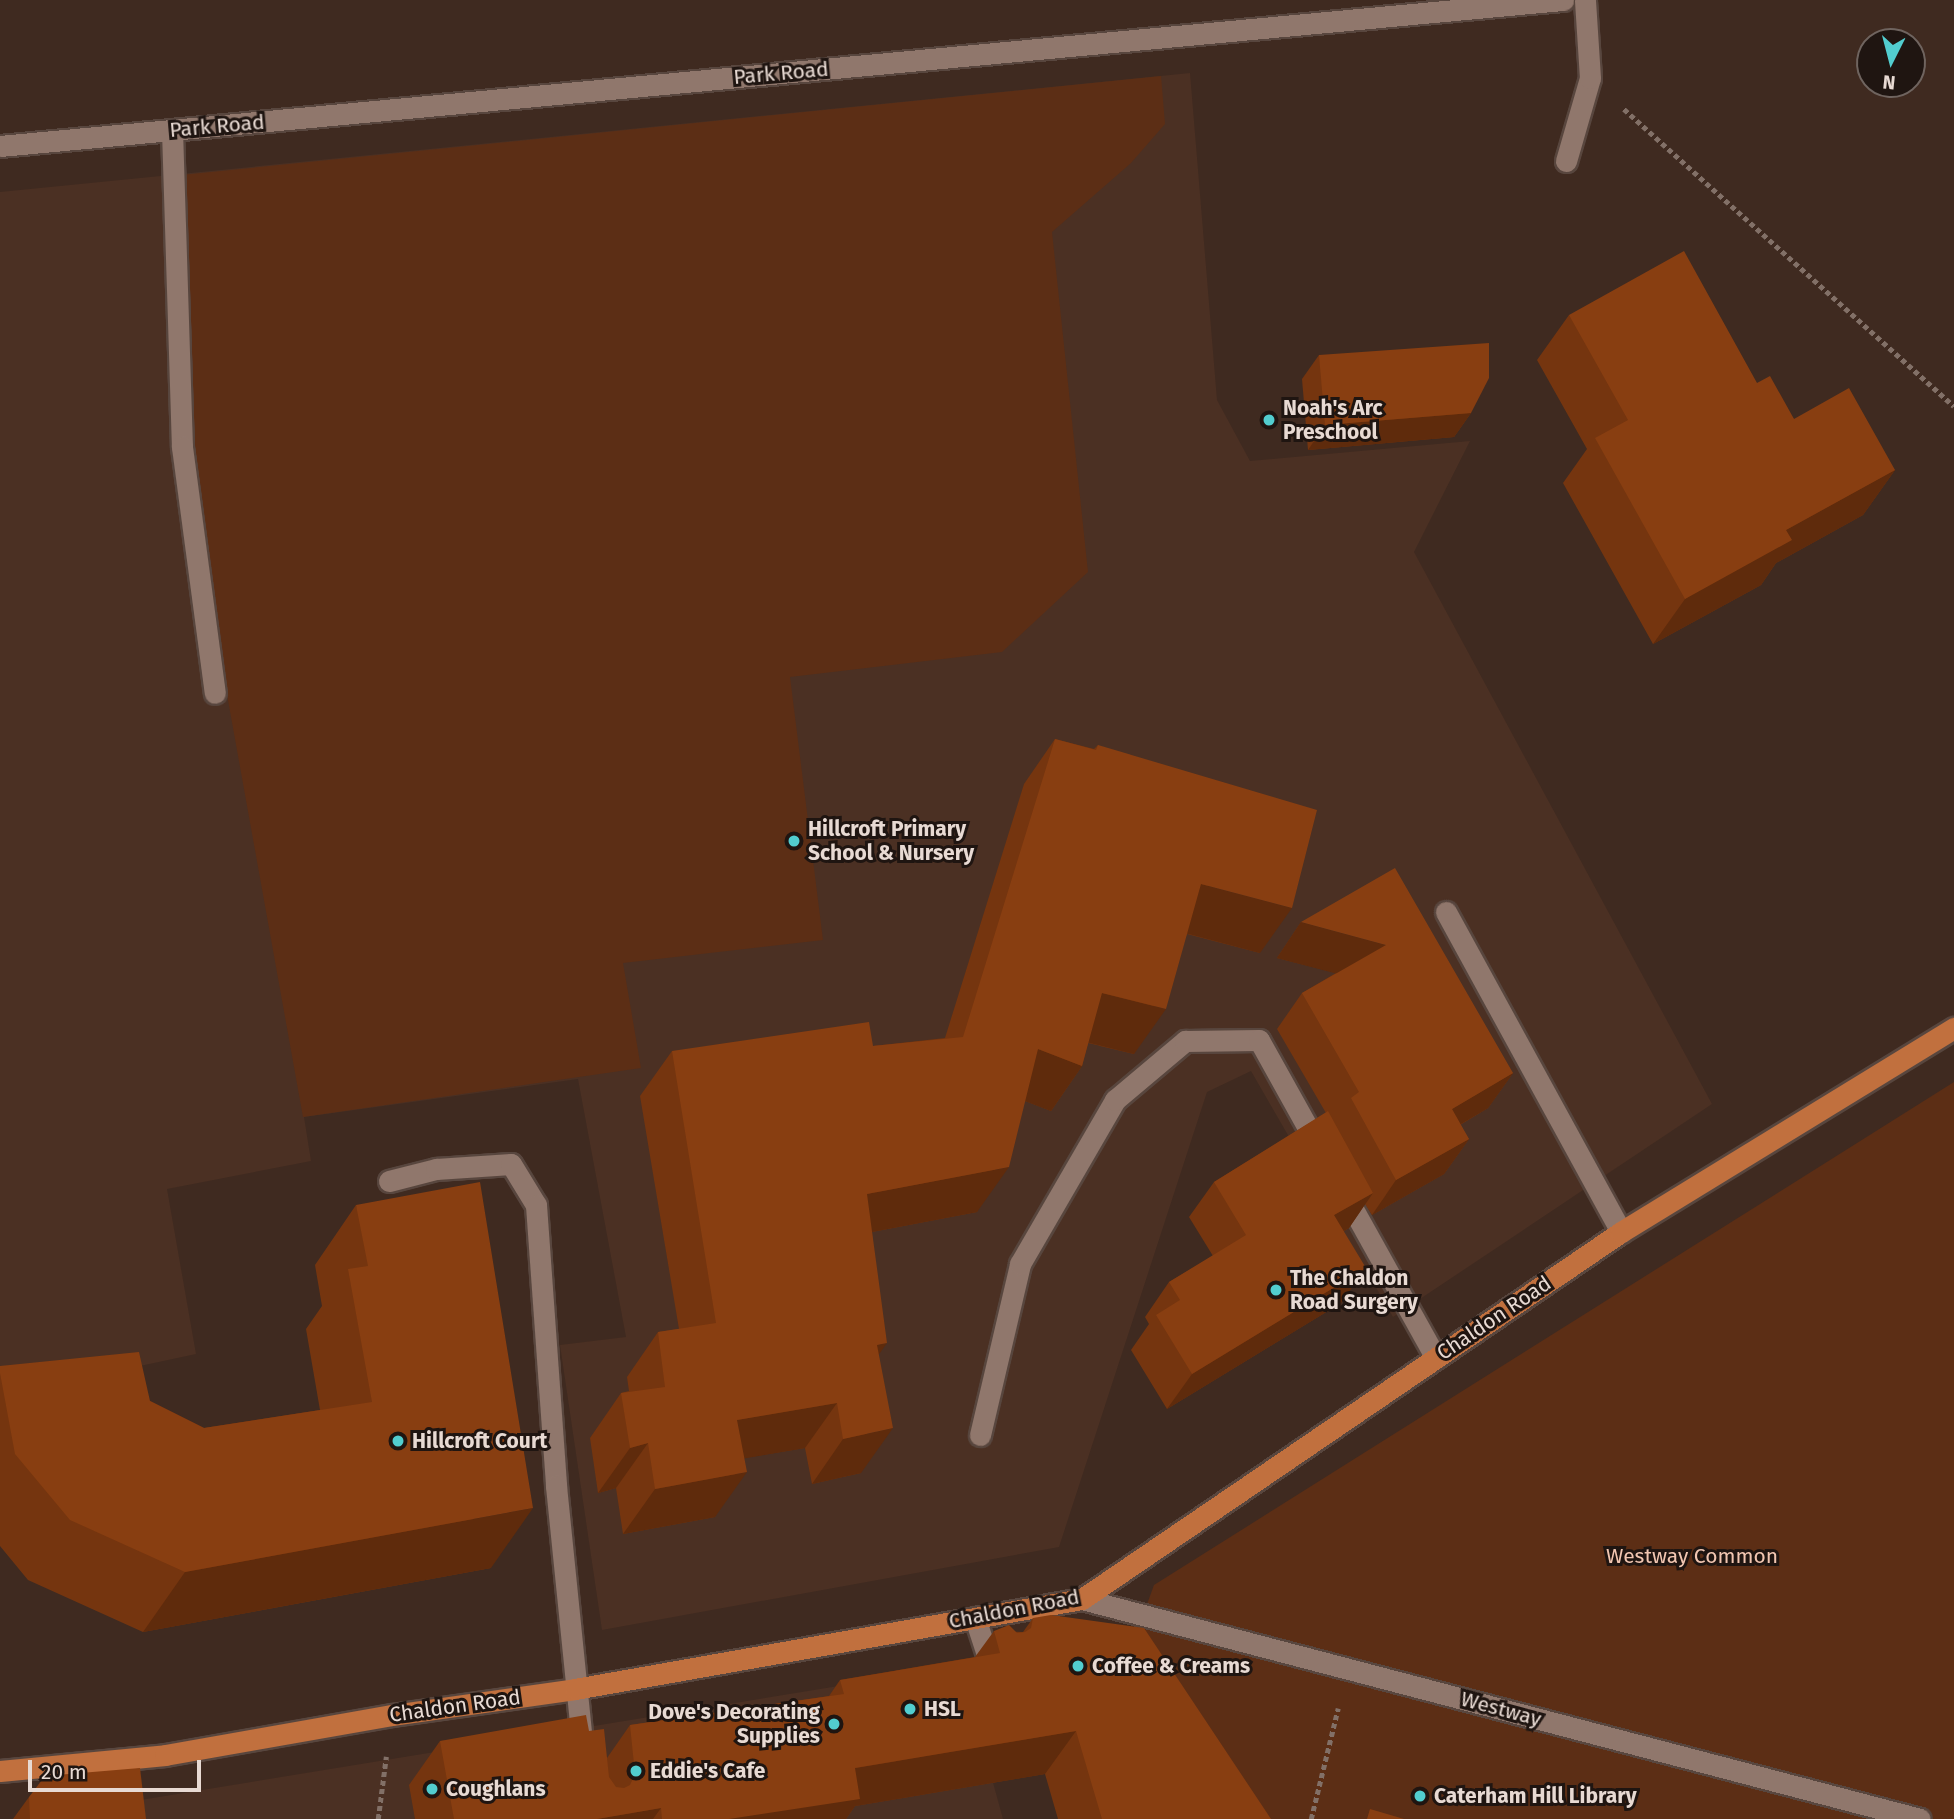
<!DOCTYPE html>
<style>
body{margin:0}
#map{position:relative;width:1954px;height:1819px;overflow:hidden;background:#3f2a20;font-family:"Fira Sans",sans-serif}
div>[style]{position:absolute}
.built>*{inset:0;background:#4b3023}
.green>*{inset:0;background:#5c2e15}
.path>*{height:4.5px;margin-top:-2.25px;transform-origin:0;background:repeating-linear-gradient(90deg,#827067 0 5px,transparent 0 8.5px)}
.roads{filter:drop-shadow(2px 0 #58463e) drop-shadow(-2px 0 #58463e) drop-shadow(0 2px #58463e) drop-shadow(0 -2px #58463e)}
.minor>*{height:21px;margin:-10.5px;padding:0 10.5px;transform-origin:10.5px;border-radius:10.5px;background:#90776c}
.major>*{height:21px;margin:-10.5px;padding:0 10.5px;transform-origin:10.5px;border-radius:10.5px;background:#c1703e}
.wall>*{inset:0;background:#75350f}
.shaded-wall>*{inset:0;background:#5f2b0c}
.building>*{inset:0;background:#883e11}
.dots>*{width:19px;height:19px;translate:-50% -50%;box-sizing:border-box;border:4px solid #1f1511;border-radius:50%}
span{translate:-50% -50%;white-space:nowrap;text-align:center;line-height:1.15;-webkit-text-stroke:6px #1f1511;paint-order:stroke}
.street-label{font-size:21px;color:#e8dad3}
.poi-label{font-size:21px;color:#e8dad3;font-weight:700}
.left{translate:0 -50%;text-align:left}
.right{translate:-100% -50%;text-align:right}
.park-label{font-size:21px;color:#f2c6b1}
.north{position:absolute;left:1856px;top:28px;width:70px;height:70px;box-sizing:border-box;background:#1f1511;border:2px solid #6f645f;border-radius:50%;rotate:186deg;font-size:19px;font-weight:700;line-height:28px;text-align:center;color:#e8dad3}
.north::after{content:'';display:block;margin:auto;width:24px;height:32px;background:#52cdcf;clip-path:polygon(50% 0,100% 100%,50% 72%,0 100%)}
.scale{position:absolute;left:28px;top:1760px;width:173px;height:32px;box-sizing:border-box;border:4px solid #e8dad3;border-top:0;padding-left:9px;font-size:21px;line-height:24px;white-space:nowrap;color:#e8dad3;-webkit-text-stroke:5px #1f1511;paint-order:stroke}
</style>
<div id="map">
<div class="built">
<i style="clip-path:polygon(1190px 73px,1217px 400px,1250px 461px,1470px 441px,1414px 552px,1712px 1104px,1393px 1317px,1251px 1071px,1207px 1092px,1059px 1547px,602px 1630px,560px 1345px,626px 1337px,578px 1079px,304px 1117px,311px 1161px,167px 1189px,196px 1354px,0 1396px,0 192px)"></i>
<i style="clip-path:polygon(961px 1666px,1003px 1819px,14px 1819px,116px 1804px)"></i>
</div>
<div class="green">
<i style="clip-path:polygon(1161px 76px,1165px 124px,1131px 163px,1052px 232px,1088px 572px,1002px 652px,790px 677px,823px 940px,623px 963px,641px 1068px,303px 1117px,219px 650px,161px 177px)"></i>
<i style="clip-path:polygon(1954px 1082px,1954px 1819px,1236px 1819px,1129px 1654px,1154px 1585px)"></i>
</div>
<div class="path">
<i style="left:1624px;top:109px;width:444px;rotate:42deg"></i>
<i style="left:378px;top:1819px;width:63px;rotate:-82.6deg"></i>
<i style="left:1311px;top:1819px;width:114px;rotate:-76.3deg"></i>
</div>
<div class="roads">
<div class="minor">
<i style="left:172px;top:130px;width:317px;rotate:88.2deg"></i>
<i style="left:182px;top:447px;width:248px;rotate:82.4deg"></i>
<i style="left:0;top:146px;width:1570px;rotate:-5.34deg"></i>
<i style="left:1566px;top:161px;width:86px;rotate:-73.9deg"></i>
<i style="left:1590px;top:78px;width:78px;rotate:-93.7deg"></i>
<i style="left:1446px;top:912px;width:365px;rotate:61.3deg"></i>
<i style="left:389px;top:1181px;width:49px;rotate:-14.3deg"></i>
<i style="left:436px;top:1169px;width:75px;rotate:-3.8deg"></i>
<i style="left:511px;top:1164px;width:48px;rotate:58.6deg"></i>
<i style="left:536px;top:1205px;width:282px;rotate:85.9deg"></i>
<i style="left:556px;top:1486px;width:259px;rotate:84.2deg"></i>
<i style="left:1343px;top:1191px;width:191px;rotate:60.9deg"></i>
<i style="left:980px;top:1435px;width:176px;rotate:-76.8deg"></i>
<i style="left:1020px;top:1264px;width:190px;rotate:-59.9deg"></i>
<i style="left:1115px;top:1100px;width:92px;rotate:-40.1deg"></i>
<i style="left:1185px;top:1041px;width:74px;rotate:-0.8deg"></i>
<i style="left:1259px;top:1040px;width:124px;rotate:60.9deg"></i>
<i style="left:1082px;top:1599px;width:866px;rotate:14.71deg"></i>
<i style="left:975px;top:1618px;width:48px;rotate:71.9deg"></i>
</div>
<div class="major">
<i style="left:0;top:1771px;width:166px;rotate:-5.5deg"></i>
<i style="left:165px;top:1755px;width:231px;rotate:-10deg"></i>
<i style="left:393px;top:1715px;width:184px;rotate:-8.1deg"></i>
<i style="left:575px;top:1689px;width:515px;rotate:-10.07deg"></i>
<i style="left:1082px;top:1599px;width:652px;rotate:-34.25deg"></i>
<i style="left:1621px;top:1232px;width:391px;rotate:-31.5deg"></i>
</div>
</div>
<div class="wall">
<i style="clip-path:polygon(1569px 315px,1757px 383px,1794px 419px,1895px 470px,1863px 515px,1776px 563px,1761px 585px,1653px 644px,1563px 483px,1587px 449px,1537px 360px)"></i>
<i style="clip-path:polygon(1319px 355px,1471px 413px,1454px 437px,1308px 450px,1302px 379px)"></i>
<i style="clip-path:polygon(1055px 739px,1094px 749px,1098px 745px,1260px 953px,1187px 934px,1134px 1054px,1088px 1043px,1082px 1066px,1051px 1111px,1025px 1101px,977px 1212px,872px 1232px,879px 1354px,861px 1473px,812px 1484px,805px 1448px,744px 1458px,715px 1517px,623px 1534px,616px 1488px,598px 1493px,590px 1438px,621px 1393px,629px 1391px,627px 1377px,658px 1332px,679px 1329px,640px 1096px,672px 1051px,873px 1046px,945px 1038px,1024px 784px)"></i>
<i style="clip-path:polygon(1301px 922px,1513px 1073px,1488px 1108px,1460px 1125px,1469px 1139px,1444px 1174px,1372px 1215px,1365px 1204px,1349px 1228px,1344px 1231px,1341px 1303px,1167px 1409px,1131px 1350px,1149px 1324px,1145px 1317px,1169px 1282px,1213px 1256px,1189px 1217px,1214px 1182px,1326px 1113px,1277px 1029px,1302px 993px,1336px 973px,1277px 958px)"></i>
<i style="clip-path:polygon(356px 1205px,491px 1568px,143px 1632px,28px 1580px,0 1546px,0 1366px,150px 1401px,204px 1428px,320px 1410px,306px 1329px,322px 1306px,315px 1265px)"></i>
<i style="clip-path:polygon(1033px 1618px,1271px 1819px,1058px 1819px,1045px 1774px,855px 1806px,846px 1819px,415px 1819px,409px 1785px,440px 1741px,589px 1731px,607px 1758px,630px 1725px,829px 1696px,840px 1680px,975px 1657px,994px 1631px,1023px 1632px)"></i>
<i style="clip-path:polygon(29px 1797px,146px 1819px,13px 1819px)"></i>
</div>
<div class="shaded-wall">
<i style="clip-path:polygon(1471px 413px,1454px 437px,1308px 450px,1325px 425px)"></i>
<i style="clip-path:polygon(1895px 470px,1863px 515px,1776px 563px,1761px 585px,1653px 644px,1685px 599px,1786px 530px)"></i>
<i style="clip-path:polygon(1201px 884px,1292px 908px,1260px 953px,1170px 929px)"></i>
<i style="clip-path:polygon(1301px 922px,1386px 945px,1361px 980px,1277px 958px)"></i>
<i style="clip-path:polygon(1102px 993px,1166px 1009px,1134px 1054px,1070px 1038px)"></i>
<i style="clip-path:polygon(1038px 1049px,1082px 1066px,1051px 1111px,1007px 1094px)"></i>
<i style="clip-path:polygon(1513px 1073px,1488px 1108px,1427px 1144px,1452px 1109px)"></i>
<i style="clip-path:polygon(1469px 1139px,1444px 1174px,1372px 1215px,1396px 1180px)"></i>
<i style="clip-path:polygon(1009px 1167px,977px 1212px,835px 1239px,867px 1194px)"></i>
<i style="clip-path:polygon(1373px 1193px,1349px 1228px,1309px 1251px,1334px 1215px)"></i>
<i style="clip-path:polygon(1366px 1268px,1341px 1303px,1167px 1409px,1192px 1374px)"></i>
<i style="clip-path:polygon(887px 1343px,855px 1388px,877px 1345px)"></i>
<i style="clip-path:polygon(837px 1403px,805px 1448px,706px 1465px,737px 1420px)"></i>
<i style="clip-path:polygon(893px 1428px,861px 1473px,812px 1484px,843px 1439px)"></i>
<i style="clip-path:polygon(648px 1443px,616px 1488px,598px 1493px,630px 1448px)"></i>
<i style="clip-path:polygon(747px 1472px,715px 1517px,623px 1534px,655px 1489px)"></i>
<i style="clip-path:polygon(533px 1508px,491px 1568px,143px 1632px,185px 1572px)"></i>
<i style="clip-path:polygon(1076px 1731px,1045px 1774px,855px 1806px,846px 1819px,729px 1819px,855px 1768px)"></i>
<i style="clip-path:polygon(661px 1808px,653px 1819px,597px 1819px)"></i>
</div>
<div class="building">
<i style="clip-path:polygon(1684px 251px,1757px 383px,1770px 376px,1794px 419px,1849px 388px,1895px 470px,1786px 530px,1792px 540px,1685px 599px,1595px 438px,1628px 420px,1569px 315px)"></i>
<i style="clip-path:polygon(1489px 343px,1489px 378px,1471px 413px,1325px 425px,1319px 355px)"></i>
<i style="clip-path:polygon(1055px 739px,1096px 750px,1098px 745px,1317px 810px,1292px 908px,1201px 884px,1166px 1009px,1102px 993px,1082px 1066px,1038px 1049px,1009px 1167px,867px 1194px,887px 1343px,877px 1345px,893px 1428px,843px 1439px,837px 1403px,737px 1420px,747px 1472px,655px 1489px,648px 1443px,630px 1448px,621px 1393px,665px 1387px,658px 1332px,716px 1323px,672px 1051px,869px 1022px,873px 1046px,963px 1037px)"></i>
<i style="clip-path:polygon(1395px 868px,1513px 1073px,1452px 1109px,1469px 1139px,1396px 1180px,1351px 1098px,1359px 1092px,1302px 993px,1386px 945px,1301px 922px)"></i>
<i style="clip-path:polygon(1328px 1111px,1373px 1193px,1334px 1215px,1366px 1268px,1192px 1374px,1156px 1315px,1180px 1300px,1169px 1282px,1246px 1235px,1214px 1182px)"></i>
<i style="clip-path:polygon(480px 1182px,533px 1508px,185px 1572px,70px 1520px,15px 1454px,0 1373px,0 1366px,139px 1352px,150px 1401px,204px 1428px,372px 1402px,348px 1269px,368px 1266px,356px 1205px)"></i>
<i style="clip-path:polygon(1051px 1615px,1144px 1628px,1271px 1819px,1102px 1819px,1076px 1731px,855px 1768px,860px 1799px,729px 1819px,662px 1819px,661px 1808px,597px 1819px,454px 1819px,440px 1741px,586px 1715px,589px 1731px,604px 1729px,609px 1777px,616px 1787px,624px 1788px,630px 1785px,635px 1774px,630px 1725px,844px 1694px,840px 1680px,1000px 1653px,994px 1631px,1009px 1625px,1017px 1633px,1025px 1632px,1031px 1628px,1033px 1618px)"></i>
<i style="clip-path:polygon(140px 1768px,146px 1819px,30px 1819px,29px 1797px,45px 1776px)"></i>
<i style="clip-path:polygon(1370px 1809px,1404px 1819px,1367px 1819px)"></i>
</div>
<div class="dots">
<i style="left:1269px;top:420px;background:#52cdcf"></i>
<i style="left:794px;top:841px;background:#52cdcf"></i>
<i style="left:1276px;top:1290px;background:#52cdcf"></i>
<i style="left:398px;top:1441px;background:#52cdcf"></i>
<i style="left:1078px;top:1666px;background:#52cdcf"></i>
<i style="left:910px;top:1709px;background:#52cdcf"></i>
<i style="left:834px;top:1724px;background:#52cdcf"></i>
<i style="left:636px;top:1771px;background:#52cdcf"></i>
<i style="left:432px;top:1789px;background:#52cdcf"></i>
<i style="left:1420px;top:1796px;background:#52cdcf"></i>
</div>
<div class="street-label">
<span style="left:781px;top:73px;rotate:-5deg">Park Road</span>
<span style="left:217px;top:126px;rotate:-5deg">Park Road</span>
<span style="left:1494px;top:1318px;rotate:-34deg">Chaldon Road</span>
<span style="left:1014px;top:1609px;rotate:-11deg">Chaldon Road</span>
<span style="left:455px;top:1706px;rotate:-8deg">Chaldon Road</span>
<span style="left:1501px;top:1709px;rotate:15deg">Westway</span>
</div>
<div class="poi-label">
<span class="left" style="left:1283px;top:420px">Noah's Arc<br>Preschool</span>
<span class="left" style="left:808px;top:841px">Hillcroft Primary<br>School &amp; Nursery</span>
<span class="left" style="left:1290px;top:1290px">The Chaldon<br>Road Surgery</span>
<span class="left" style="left:412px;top:1441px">Hillcroft Court</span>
<span class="left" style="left:1092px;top:1666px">Coffee &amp; Creams</span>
<span class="left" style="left:924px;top:1709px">HSL</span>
<span class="right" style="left:820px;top:1724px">Dove's Decorating<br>Supplies</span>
<span class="left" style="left:650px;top:1771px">Eddie's Cafe</span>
<span class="left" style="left:446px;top:1789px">Coughlans</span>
<span class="left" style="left:1434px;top:1796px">Caterham Hill Library</span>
</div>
<div class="park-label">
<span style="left:1692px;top:1556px">Westway Common</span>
</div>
<div class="north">N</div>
<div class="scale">20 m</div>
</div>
